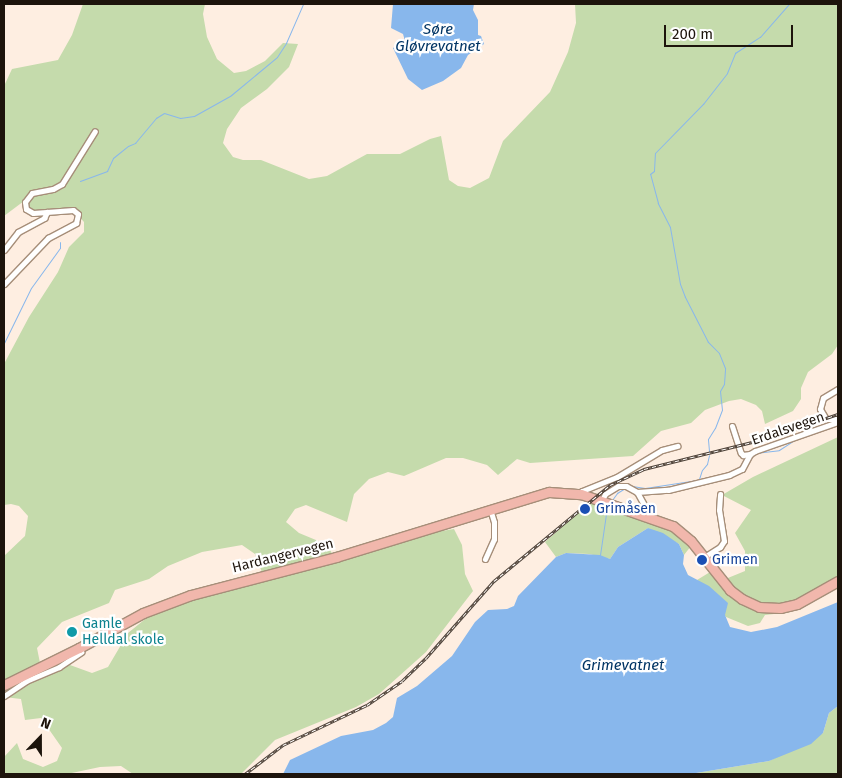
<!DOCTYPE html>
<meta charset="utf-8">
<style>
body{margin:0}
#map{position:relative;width:842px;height:778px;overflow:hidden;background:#feeee1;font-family:"Fira Sans",sans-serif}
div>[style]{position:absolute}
.green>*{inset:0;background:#c5dbac}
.water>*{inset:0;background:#88b7ec}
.stream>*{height:1px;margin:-0.5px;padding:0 0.5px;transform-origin:0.5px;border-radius:0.5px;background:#88b7ec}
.roads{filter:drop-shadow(1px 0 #a68e79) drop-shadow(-1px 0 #a68e79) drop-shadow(0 1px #a68e79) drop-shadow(0 -1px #a68e79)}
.street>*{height:5px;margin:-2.5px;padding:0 2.5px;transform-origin:2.5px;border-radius:2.5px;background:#fff}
.primary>*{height:9px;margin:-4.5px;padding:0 4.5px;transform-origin:4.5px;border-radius:4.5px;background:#f1b7ac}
.rail>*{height:3px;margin-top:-1.5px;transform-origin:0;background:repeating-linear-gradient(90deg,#fff 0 4px,#4a3f36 0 8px);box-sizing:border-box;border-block:1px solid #4a3f36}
.dots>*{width:14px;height:14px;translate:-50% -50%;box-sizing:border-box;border:2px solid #fff;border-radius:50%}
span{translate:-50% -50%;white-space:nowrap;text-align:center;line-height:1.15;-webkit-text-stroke:4.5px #fff;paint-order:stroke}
.street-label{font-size:14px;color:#1d140c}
.transit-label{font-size:14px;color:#164399}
.left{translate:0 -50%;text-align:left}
.culture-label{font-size:14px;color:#0d838f}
.water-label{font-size:15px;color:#003464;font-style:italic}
.frame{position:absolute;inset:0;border:5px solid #1d140c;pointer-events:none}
.north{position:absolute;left:15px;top:713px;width:50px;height:50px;-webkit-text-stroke:4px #fff;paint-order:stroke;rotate:22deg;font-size:14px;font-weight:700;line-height:20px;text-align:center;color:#1d140c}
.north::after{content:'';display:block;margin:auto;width:18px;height:22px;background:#1d140c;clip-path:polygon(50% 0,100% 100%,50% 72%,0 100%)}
.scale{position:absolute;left:664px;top:25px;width:129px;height:22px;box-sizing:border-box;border:2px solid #1d140c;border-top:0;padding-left:6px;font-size:15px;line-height:18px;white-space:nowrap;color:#1d140c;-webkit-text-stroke:4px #fff;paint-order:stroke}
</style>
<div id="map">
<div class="green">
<i style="clip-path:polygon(evenodd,83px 4px,205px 4px,203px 14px,207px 37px,217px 59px,234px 73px,246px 71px,265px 61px,283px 43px,298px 44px,289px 67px,267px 89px,241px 108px,227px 129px,223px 143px,233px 157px,243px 160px,261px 160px,309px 179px,327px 176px,367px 154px,400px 154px,430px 139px,441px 136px,449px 180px,458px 186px,470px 188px,489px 178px,503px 141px,550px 92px,568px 52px,576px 23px,575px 4px,838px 4px,838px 345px,832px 354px,808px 372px,801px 388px,801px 399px,793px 411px,765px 424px,762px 411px,756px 405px,741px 399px,729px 401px,705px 410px,691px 423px,661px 431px,633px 456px,530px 463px,517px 459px,498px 475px,487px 465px,463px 458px,446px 458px,404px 476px,388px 472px,369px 479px,354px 494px,347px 522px,306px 505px,295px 509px,286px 522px,299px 533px,328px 545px,334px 558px,418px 535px,454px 529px,462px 545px,465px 574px,473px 591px,426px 652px,379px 694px,356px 707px,275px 740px,241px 774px,133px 774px,121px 766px,100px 767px,67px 774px,4px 774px,4px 757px,17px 743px,23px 759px,43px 767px,57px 761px,62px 748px,41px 718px,25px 720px,21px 699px,4px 697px,4px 556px,25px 536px,28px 516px,19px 506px,11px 504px,4px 505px,4px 364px,29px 317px,58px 272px,69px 247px,84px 232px,84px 222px,75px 212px,31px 213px,24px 201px,4px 216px,4px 86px,12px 69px,58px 60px,72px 35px,83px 4px,242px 545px,255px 554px,263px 575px,184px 598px,149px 616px,128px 633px,108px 667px,92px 673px,70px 665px,41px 668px,37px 648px,62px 622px,109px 603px,115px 590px,149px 579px,168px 566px,202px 552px,242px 545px)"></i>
<i style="clip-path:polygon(838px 437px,838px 586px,783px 613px,765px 615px,760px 623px,748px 626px,726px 617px,697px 580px,715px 569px,723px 580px,745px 571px,745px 551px,735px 533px,751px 510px,722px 495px,753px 477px)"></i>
<i style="clip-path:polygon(592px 501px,665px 525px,691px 546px,684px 555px,679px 544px,648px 528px,618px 547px,610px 559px,589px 554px,566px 553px,556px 557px,545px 542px)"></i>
<i style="clip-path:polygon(838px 706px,838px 774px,690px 774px,769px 761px,823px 733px,829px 713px)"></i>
</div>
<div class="water">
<i style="clip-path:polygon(393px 4px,474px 4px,473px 10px,478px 20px,478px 35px,481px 36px,484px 44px,468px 55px,461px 68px,443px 81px,422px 90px,408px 79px,393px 48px,405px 41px,403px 34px,391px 28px)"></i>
<i style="clip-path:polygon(648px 528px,663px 533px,679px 544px,684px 555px,683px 564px,688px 575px,709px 586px,728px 603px,725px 615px,730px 627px,751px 632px,777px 627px,838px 602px,838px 706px,829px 713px,823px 733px,811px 744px,769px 761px,690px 774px,283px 774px,290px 760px,341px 736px,373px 730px,386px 723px,393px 717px,397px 698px,417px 686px,452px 656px,475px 622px,488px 610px,507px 609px,514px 606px,518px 596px,556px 557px,566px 553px,600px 555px,610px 559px,618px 547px)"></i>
</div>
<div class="stream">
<i style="left:80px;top:181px;width:29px;rotate:-20deg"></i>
<i style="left:107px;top:171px;width:14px;rotate:-65deg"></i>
<i style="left:113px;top:158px;width:19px;rotate:-39deg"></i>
<i style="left:128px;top:146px;width:8px;rotate:-23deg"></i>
<i style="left:135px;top:143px;width:33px;rotate:-50deg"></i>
<i style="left:156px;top:118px;width:9px;rotate:-32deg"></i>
<i style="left:164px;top:113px;width:17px;rotate:17deg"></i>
<i style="left:180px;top:118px;width:14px;rotate:-8deg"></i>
<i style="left:194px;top:116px;width:41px;rotate:-29.1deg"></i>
<i style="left:230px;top:96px;width:61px;rotate:-39.7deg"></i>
<i style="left:277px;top:57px;width:17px;rotate:-57deg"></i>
<i style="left:286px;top:43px;width:43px;rotate:-66.4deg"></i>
<i style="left:4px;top:343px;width:61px;rotate:-63.9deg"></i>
<i style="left:31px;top:288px;width:49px;rotate:-54.1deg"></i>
<i style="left:60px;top:248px;width:6px;rotate:-90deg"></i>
<i style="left:823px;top:430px;width:16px;rotate:-18deg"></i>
<i style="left:709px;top:451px;width:12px;rotate:-95deg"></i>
<i style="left:708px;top:439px;width:13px;rotate:-58deg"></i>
<i style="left:715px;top:428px;width:19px;rotate:-69deg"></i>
<i style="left:722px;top:410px;width:19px;rotate:-96deg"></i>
<i style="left:720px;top:391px;width:8px;rotate:-60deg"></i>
<i style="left:724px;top:384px;width:16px;rotate:-86deg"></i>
<i style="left:725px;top:368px;width:16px;rotate:-112deg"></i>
<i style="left:719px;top:353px;width:16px;rotate:-135deg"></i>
<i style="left:708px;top:342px;width:51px;rotate:-117.1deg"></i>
<i style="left:685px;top:297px;width:14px;rotate:-111deg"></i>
<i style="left:680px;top:284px;width:58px;rotate:-100deg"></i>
<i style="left:670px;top:227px;width:27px;rotate:-117deg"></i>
<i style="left:658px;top:203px;width:30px;rotate:-105deg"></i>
<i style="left:650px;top:174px;width:5px;rotate:-37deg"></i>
<i style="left:654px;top:171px;width:18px;rotate:-87deg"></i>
<i style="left:655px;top:153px;width:69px;rotate:-45.6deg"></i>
<i style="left:703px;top:104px;width:39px;rotate:-52deg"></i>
<i style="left:727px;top:73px;width:22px;rotate:-68deg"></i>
<i style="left:735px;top:53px;width:30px;rotate:-33deg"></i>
<i style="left:760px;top:37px;width:44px;rotate:-48.7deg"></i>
<i style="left:756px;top:453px;width:23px;rotate:-7deg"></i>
<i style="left:779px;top:450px;width:20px;rotate:-33deg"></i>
<i style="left:699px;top:479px;width:9px;rotate:-72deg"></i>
<i style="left:702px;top:470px;width:8px;rotate:-50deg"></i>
<i style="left:707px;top:464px;width:9px;rotate:-77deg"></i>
<i style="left:632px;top:486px;width:13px;rotate:9deg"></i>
<i style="left:645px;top:488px;width:53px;rotate:-8.7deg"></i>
<i style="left:612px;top:500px;width:9px;rotate:-54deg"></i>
<i style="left:617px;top:493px;width:9px;rotate:-32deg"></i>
<i style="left:600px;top:555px;width:49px;rotate:-81.7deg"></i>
</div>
<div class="roads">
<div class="street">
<i style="left:4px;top:250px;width:23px;rotate:-52deg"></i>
<i style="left:18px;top:232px;width:30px;rotate:-28deg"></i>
<i style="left:44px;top:218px;width:7px;rotate:-63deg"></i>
<i style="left:4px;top:284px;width:64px;rotate:-46.3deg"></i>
<i style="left:48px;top:238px;width:32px;rotate:-28deg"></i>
<i style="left:76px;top:223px;width:9px;rotate:-77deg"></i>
<i style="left:78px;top:214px;width:6px;rotate:-141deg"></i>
<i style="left:73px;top:210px;width:40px;rotate:175.7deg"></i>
<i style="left:33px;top:213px;width:8px;rotate:-150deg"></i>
<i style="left:26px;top:209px;width:7px;rotate:-98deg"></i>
<i style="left:25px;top:202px;width:11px;rotate:-52deg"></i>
<i style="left:32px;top:193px;width:21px;rotate:-11deg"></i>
<i style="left:53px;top:189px;width:10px;rotate:-29deg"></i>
<i style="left:62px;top:184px;width:62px;rotate:-58.1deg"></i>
<i style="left:838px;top:389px;width:17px;rotate:149deg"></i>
<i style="left:823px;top:398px;width:11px;rotate:105deg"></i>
<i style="left:820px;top:409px;width:12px;rotate:59deg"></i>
<i style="left:826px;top:419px;width:12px"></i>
<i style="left:732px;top:426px;width:28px;rotate:72deg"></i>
<i style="left:741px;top:453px;width:3px;rotate:45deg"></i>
<i style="left:743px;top:455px;width:7px;rotate:-8deg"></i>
<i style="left:637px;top:492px;width:31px;rotate:-4deg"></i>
<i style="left:668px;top:490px;width:63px;rotate:-13.8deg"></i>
<i style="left:729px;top:475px;width:14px;rotate:-25deg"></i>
<i style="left:742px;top:469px;width:17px;rotate:-62deg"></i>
<i style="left:750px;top:454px;width:6px;rotate:-31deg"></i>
<i style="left:755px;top:451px;width:88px;rotate:-19.3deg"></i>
<i style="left:581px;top:494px;width:3px;rotate:-72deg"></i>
<i style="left:582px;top:491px;width:38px;rotate:-22deg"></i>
<i style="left:617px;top:477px;width:52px;rotate:-31deg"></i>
<i style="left:662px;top:450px;width:16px;rotate:-15deg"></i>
<i style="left:601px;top:502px;width:9px;rotate:-63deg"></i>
<i style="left:605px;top:494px;width:15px;rotate:-32deg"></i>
<i style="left:618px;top:486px;width:8px"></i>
<i style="left:626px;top:486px;width:13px;rotate:29deg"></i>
<i style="left:637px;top:492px;width:21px;rotate:61deg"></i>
<i style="left:647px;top:510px;width:7px;rotate:74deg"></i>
<i style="left:704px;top:557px;width:19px;rotate:-32deg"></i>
<i style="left:720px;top:547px;width:7px;rotate:-56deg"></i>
<i style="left:724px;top:541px;width:31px;rotate:-99deg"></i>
<i style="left:719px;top:510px;width:16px;rotate:-86deg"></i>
<i style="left:485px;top:559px;width:22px;rotate:-66deg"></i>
<i style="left:494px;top:539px;width:17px;rotate:-90deg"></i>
<i style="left:494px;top:522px;width:14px;rotate:-107deg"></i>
<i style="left:4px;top:696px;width:27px;rotate:-34deg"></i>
<i style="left:26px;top:681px;width:36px;rotate:-23deg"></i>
<i style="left:59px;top:667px;width:27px;rotate:-34deg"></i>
</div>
<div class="primary">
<i style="left:4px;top:685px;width:84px;rotate:-26.3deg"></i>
<i style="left:79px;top:648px;width:73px;rotate:-28.7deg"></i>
<i style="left:143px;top:613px;width:51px;rotate:-20.6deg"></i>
<i style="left:191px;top:595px;width:150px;rotate:-14.7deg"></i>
<i style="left:336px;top:557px;width:223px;rotate:-17deg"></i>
<i style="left:549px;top:492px;width:32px;rotate:4deg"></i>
<i style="left:581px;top:494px;width:97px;rotate:19.2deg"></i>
<i style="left:673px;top:526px;width:23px;rotate:40deg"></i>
<i style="left:691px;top:541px;width:63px;rotate:51.5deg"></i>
<i style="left:730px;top:590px;width:15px;rotate:37deg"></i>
<i style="left:742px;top:599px;width:19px;rotate:25deg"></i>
<i style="left:759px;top:607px;width:21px;rotate:3deg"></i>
<i style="left:780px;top:608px;width:17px;rotate:-13deg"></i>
<i style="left:797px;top:604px;width:47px;rotate:-29.3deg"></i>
</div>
</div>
<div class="rail">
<i style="left:245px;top:774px;width:48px;rotate:-37.3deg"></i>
<i style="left:283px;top:745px;width:93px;rotate:-25.5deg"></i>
<i style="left:367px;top:705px;width:42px;rotate:-34.4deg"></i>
<i style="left:402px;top:681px;width:33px;rotate:-44deg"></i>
<i style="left:426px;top:658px;width:103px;rotate:-48.6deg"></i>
<i style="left:494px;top:581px;width:151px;rotate:-39.6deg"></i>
<i style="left:610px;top:485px;width:38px;rotate:-25deg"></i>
<i style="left:644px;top:469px;width:128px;rotate:-14deg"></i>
<i style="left:768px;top:438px;width:74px;rotate:-18.9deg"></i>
</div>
<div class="dots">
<i style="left:585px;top:509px;background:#1a4fb4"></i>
<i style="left:702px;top:560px;background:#1a4fb4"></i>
<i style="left:72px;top:632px;background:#0f9aa8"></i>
</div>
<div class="street-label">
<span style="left:788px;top:429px;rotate:-19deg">Erdalsvegen</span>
<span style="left:283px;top:556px;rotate:-14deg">Hardangervegen</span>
</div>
<div class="transit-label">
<span class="left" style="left:596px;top:509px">Grimåsen</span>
<span class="left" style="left:712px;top:560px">Grimen</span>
</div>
<div class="culture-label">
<span class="left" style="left:82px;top:632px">Gamle<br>Helldal skole</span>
</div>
<div class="water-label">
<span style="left:438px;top:38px">Søre<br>Gløvrevatnet</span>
<span style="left:623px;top:666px">Grimevatnet</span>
</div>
<div class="frame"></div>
<div class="north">N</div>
<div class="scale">200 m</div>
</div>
